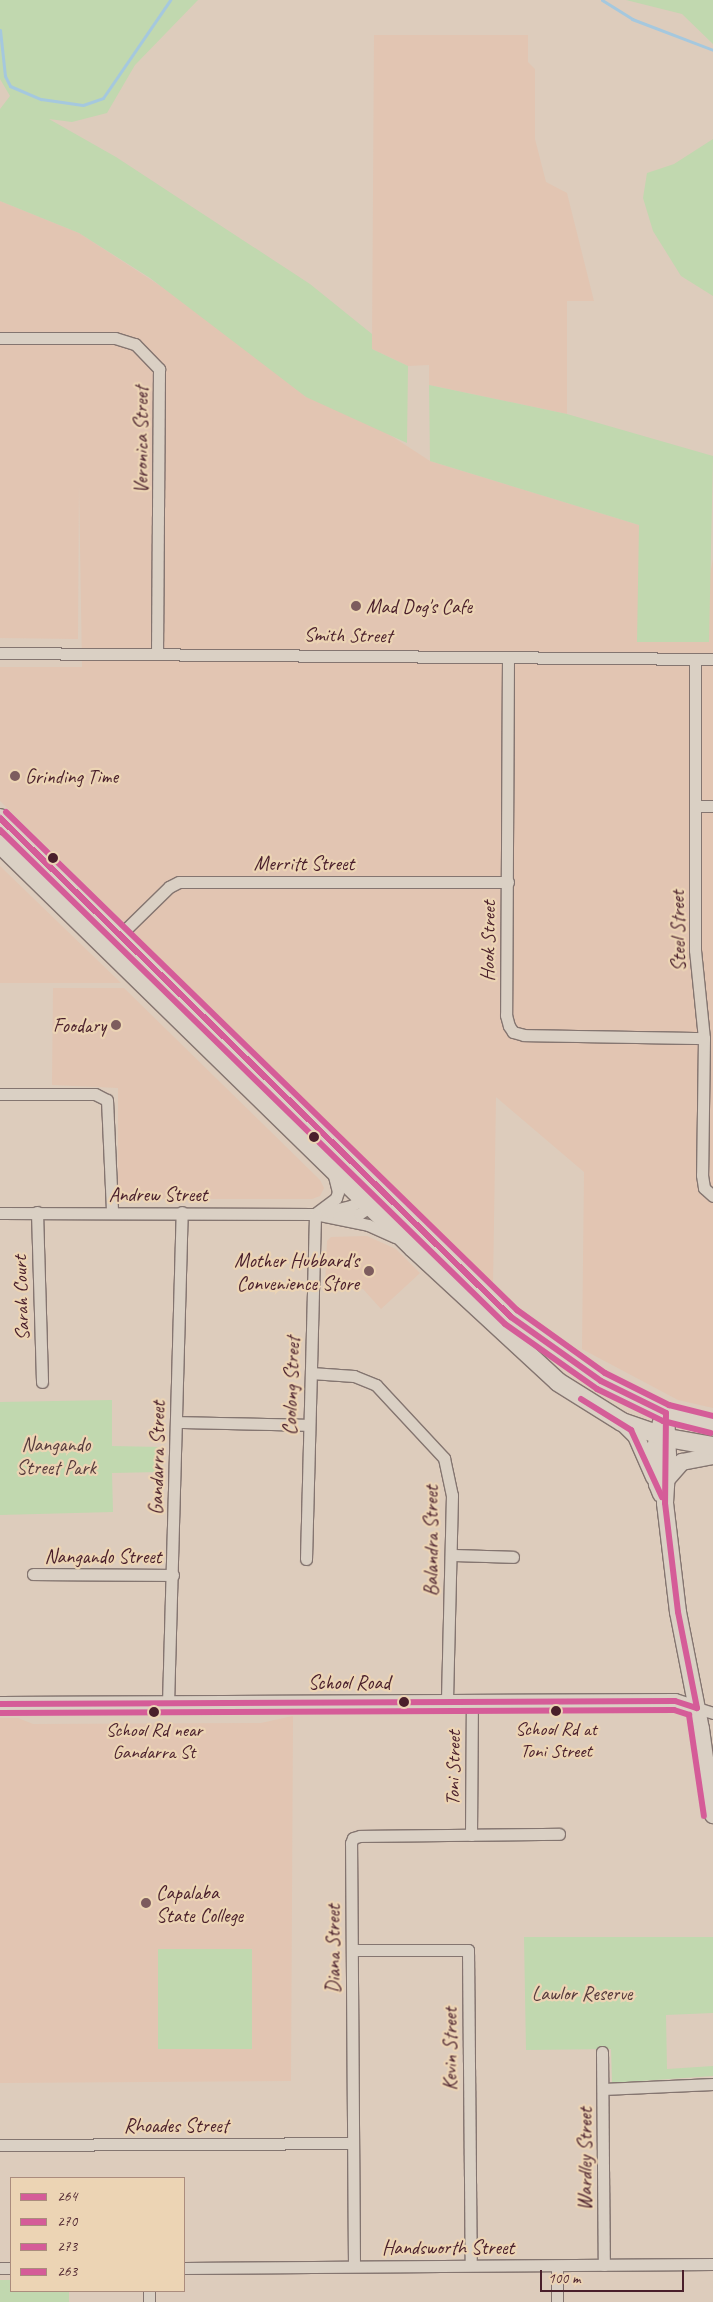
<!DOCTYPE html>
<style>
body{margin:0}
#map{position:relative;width:713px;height:2302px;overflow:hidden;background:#ddccbc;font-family:Caveat,sans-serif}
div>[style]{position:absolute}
.built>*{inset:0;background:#e2c5b2}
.green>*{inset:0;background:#c1d8af;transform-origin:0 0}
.stream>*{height:3px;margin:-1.5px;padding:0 1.5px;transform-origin:1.5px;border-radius:1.5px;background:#a5c8de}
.roads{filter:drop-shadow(1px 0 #847570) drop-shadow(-1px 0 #847570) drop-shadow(0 1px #847570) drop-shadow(0 -1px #847570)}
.minor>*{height:11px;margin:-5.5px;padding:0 5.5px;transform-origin:5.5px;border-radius:5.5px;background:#dad0c4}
.tertiary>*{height:14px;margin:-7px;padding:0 7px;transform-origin:7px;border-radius:7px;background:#dad0c4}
.secondary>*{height:16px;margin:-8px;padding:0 8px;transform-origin:8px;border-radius:8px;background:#dad0c4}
.primary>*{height:18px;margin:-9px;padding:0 9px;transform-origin:9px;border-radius:9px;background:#dad0c4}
.bus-1>*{height:6px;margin:-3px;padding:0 3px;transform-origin:3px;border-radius:3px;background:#d55c98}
.bus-2>*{height:6px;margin:-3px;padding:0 3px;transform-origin:3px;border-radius:3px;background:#d55c98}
.bus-3>*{height:6px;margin:-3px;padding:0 3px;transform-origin:3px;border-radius:3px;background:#d55c98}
.bus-4>*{height:6px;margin:-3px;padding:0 3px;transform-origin:3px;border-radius:3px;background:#d55c98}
.dots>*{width:14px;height:14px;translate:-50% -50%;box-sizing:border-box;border:2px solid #ecd4b4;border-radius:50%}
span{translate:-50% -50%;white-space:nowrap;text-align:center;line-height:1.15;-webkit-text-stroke:4.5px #ecd4b4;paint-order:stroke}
.bus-label{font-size:19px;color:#4a1f2b}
.street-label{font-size:20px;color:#4a1f2b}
.poi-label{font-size:20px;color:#4a1f2b}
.left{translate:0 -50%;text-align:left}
.right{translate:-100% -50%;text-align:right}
.park-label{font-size:20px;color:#583c3d}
.legend{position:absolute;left:10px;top:2177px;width:175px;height:115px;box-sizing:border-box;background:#ecd4b4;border:1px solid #ab8c7d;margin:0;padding:6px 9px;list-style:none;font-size:15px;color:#4a1f2b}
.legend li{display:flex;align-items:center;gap:10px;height:25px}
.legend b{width:25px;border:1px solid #ab8c7d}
.scale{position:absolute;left:540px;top:2270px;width:144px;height:22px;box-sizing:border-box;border:2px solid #4a1f2b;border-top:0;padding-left:6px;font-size:15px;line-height:18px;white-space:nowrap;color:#4a1f2b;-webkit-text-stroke:4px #ecd4b4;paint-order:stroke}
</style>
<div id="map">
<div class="built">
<i style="clip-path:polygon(374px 35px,528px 35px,528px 62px,535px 69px,535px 139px,546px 182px,567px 193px,594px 301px,567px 301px,567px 414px,429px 385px,429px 365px,408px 366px,372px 349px)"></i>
<i style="clip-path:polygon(0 201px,79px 233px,430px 461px,639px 525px,710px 574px,713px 559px,713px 1408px,678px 1400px,582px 1349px,584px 1172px,496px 1097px,493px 1284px,0 801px,0 667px,82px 667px,79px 483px,78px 639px,0 638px)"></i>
<i style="clip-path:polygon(0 866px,121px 983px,0 983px)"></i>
<i style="clip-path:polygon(53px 988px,124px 988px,320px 1180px,324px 1188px,320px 1196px,312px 1199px,122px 1199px,118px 1191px,118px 1088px,52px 1085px)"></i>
<i style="clip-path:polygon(367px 1236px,396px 1249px,420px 1273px,381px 1309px,363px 1289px,325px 1285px,327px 1241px,331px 1237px)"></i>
<i style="clip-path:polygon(293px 1716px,291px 2081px,0 2083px,0 1718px,18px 1718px,33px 1724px,261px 1723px)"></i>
</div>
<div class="green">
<i style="clip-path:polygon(0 0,198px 0,135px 65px,107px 113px,72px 122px,49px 119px,116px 157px,310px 284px,372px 334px,372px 349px,408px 366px,407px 443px,306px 397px,150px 278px,79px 233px,0 201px,0 109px,10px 96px,0 79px)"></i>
<i style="clip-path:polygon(626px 0,713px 0,713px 44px,682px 14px)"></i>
<i style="clip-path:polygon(713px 139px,713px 296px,681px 276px,653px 231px,643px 198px,647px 173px,674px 164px)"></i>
<i style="clip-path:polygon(429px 385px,567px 414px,713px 456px,709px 642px,637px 642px,639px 525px,430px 461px)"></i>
<i style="clip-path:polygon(112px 1400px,112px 1446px,161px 1447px,161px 1472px,112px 1473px,113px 1512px,0 1515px,0 1402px)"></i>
<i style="clip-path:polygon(524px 1937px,713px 1937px,713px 2013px,666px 2015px,667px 2069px,713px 2066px,713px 2076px,612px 2083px,611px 2049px,526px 2050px)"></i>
<i style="left:158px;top:1949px;width:94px;height:100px"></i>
<i style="clip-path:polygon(0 2280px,11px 2280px,11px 2291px,69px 2291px,69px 2302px,0 2302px)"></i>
</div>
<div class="stream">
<i style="left:602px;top:0;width:36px;rotate:32deg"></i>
<i style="left:632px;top:19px;width:87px;rotate:20.9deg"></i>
<i style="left:0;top:30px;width:46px;rotate:83.8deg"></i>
<i style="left:5px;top:76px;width:11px;rotate:63deg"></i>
<i style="left:10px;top:86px;width:34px;rotate:23deg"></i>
<i style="left:41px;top:99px;width:42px;rotate:8.1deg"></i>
<i style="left:83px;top:105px;width:21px;rotate:-19deg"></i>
<i style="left:103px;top:98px;width:119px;rotate:-55.6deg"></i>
</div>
<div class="roads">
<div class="minor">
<i style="left:0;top:338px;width:115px"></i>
<i style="left:115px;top:338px;width:21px;rotate:17deg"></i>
<i style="left:135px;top:344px;width:35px;rotate:46deg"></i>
<i style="left:159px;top:369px;width:283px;rotate:90.4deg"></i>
<i style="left:0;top:653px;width:713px;rotate:0.48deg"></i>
<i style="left:508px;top:657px;width:358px;rotate:90.3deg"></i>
<i style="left:506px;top:1015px;width:11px;rotate:75deg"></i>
<i style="left:509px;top:1026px;width:7px;rotate:56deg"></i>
<i style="left:513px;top:1032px;width:11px;rotate:15deg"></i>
<i style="left:524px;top:1035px;width:180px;rotate:1deg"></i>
<i style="left:695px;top:659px;width:291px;rotate:90deg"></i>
<i style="left:695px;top:950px;width:88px;rotate:84.2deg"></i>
<i style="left:704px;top:1038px;width:137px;rotate:90.8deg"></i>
<i style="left:702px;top:1175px;width:13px;rotate:81deg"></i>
<i style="left:704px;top:1188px;width:12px;rotate:42deg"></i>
<i style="left:696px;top:806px;width:17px"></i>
<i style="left:120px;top:935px;width:69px;rotate:-44.4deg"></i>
<i style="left:169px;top:887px;width:11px;rotate:-27deg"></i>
<i style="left:179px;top:882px;width:329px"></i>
<i style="left:0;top:1094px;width:95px"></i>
<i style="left:95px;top:1094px;width:13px;rotate:27deg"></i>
<i style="left:107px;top:1100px;width:112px;rotate:87.4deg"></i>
<i style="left:37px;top:1212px;width:170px;rotate:88.3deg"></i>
<i style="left:0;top:1213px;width:315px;rotate:0.2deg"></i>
<i style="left:315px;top:1214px;width:54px;rotate:11.7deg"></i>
<i style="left:368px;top:1225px;width:30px;rotate:24deg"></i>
<i style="left:322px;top:1213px;width:30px;rotate:-14deg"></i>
<i style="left:351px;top:1206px;width:14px;rotate:-30deg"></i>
<i style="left:315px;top:1214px;width:26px;rotate:-37deg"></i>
<i style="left:336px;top:1198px;width:6px;rotate:-72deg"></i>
<i style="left:338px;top:1192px;width:21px;rotate:-104deg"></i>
<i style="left:338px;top:1217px;width:21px;rotate:-8deg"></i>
<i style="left:359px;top:1214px;width:14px;rotate:-34deg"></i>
<i style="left:311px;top:1373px;width:43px;rotate:4deg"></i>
<i style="left:354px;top:1376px;width:24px;rotate:22deg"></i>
<i style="left:376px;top:1385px;width:100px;rotate:47deg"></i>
<i style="left:444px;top:1458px;width:38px;rotate:78deg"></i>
<i style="left:452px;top:1495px;width:206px;rotate:91.4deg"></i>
<i style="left:177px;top:1422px;width:132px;rotate:1.3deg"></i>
<i style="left:451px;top:1555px;width:62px;rotate:1.8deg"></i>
<i style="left:306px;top:1559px;width:345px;rotate:-88.5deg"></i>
<i style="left:33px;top:1574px;width:140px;rotate:0.4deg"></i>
<i style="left:168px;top:1704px;width:492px;rotate:-88.4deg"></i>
<i style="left:697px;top:1708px;width:17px;rotate:17deg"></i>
<i style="left:471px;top:1835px;width:134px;rotate:-89.6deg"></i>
<i style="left:352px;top:1950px;width:116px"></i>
<i style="left:468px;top:1950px;width:315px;rotate:89.5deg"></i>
<i style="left:602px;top:2052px;width:213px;rotate:89.5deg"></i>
<i style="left:603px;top:2089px;width:110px;rotate:-2.6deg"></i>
<i style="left:0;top:2145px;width:353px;rotate:-0.3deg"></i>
<i style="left:354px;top:2266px;width:423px;rotate:-90.4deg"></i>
<i style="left:351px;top:1843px;width:5px;rotate:-68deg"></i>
<i style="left:353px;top:1838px;width:7px;rotate:-16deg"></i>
<i style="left:360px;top:1836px;width:199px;rotate:-0.6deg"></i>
<i style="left:0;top:2268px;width:11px"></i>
<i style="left:184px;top:2268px;width:529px;rotate:-0.43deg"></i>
<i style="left:149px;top:2291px;width:11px;rotate:90deg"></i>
<i style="left:557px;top:2302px;width:36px;rotate:-90deg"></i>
</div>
<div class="tertiary">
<i style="left:0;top:1704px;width:675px;rotate:-0.25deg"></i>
<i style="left:675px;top:1701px;width:23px;rotate:18deg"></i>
</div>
<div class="secondary">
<i style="left:666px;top:1413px;width:42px;rotate:87.3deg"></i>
<i style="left:668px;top:1455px;width:48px;rotate:93.6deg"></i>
<i style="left:665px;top:1503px;width:110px;rotate:83.2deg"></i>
<i style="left:678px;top:1612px;width:119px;rotate:78.9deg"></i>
<i style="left:701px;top:1729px;width:87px;rotate:82.1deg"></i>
<i style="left:622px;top:1422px;width:20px;rotate:45deg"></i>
<i style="left:636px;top:1436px;width:45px;rotate:66.3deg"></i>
<i style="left:667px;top:1479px;width:23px;rotate:-49deg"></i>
<i style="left:682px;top:1462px;width:32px;rotate:-11deg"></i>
<i style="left:661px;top:1494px;width:11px;rotate:-112deg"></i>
<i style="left:657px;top:1484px;width:36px;rotate:-93deg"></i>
<i style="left:655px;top:1448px;width:26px;rotate:-77deg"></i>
</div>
<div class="primary">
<i style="left:0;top:818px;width:714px;rotate:44.32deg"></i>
<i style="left:511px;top:1317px;width:110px;rotate:35.4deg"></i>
<i style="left:601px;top:1381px;width:72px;rotate:26.2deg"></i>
<i style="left:666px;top:1413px;width:49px;rotate:14.3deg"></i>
<i style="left:0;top:844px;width:578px;rotate:44.37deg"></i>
<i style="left:413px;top:1248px;width:197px;rotate:42.7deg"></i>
<i style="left:558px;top:1382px;width:75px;rotate:32deg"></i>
<i style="left:622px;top:1422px;width:49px;rotate:19.2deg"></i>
<i style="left:668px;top:1438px;width:46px;rotate:10.1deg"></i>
</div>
</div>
<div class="bus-1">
<i style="left:0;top:818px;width:714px;rotate:44.32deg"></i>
<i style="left:511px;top:1317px;width:110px;rotate:35.4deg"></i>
<i style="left:601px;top:1381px;width:72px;rotate:26.2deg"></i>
<i style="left:666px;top:1413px;width:90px;rotate:90.6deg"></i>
<i style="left:665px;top:1503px;width:110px;rotate:83.2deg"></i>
<i style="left:678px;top:1612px;width:98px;rotate:78.8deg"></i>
<i style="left:581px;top:1399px;width:59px;rotate:31.8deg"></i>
<i style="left:631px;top:1430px;width:74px;rotate:65.2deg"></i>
<i style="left:0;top:1704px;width:675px;rotate:-0.25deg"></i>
<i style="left:675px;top:1701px;width:23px;rotate:18deg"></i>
</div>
<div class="bus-2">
<i style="left:0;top:830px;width:706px;rotate:44.37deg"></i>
<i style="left:505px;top:1324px;width:113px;rotate:35.2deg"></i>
<i style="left:597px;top:1389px;width:73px;rotate:25.9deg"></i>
<i style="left:663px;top:1421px;width:49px;rotate:14deg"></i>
</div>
<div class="bus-3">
<i style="left:6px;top:812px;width:714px;rotate:44.26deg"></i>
<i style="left:517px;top:1310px;width:108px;rotate:35.6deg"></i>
<i style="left:605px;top:1373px;width:72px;rotate:26.6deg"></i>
<i style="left:669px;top:1405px;width:45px;rotate:14deg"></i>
</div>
<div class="bus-4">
<i style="left:0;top:1713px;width:674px;rotate:-0.26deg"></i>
<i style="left:674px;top:1710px;width:16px;rotate:18deg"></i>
<i style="left:689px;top:1715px;width:102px;rotate:81.6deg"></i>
</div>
<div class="dots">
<i style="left:356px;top:606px;background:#7d5c5e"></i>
<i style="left:15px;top:776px;background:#7d5c5e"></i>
<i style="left:53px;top:858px;background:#4a1f2b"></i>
<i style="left:116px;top:1025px;background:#7d5c5e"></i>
<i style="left:314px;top:1137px;background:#4a1f2b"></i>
<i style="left:369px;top:1271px;background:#7d5c5e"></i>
<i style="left:404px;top:1702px;background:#4a1f2b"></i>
<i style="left:556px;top:1711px;background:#4a1f2b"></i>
<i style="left:154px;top:1712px;background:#4a1f2b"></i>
<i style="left:146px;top:1903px;background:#7d5c5e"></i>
</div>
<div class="bus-label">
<span style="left:556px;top:1741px">School Rd at<br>Toni Street</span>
<span style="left:154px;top:1742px">School Rd near<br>Gandarra St</span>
</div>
<div class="street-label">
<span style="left:141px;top:440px;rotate:-90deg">Veronica Street</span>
<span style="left:348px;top:635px;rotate:1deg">Smith Street</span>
<span style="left:304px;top:863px">Merritt Street</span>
<span style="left:678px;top:931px;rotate:-91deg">Steel Street</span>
<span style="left:488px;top:941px;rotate:-89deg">Hook Street</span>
<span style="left:158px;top:1194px">Andrew Street</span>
<span style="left:21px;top:1298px;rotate:-92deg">Sarah Court</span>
<span style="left:291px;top:1386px;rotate:-88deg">Coolong Street</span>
<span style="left:157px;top:1458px;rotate:-89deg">Gandarra Street</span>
<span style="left:431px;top:1541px;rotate:-90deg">Balandra Street</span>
<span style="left:103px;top:1556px">Nangando Street</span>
<span style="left:349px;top:1682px">School Road</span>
<span style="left:453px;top:1768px;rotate:-89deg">Toni Street</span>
<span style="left:333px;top:1949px;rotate:-90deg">Diana Street</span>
<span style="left:450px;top:2049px;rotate:-90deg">Kevin Street</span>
<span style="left:176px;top:2125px">Rhoades Street</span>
<span style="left:585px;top:2159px;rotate:-90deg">Wardley Street</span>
<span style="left:448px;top:2247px">Handsworth Street</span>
</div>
<div class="poi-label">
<span class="left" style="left:366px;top:606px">Mad Dog's Cafe</span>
<span class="left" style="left:25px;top:776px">Grinding Time</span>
<span class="right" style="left:106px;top:1025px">Foodary</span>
<span class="right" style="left:359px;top:1272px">Mother Hubbard's<br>Convenience Store</span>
<span class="left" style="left:156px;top:1904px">Capalaba<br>State College</span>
</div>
<div class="park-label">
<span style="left:56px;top:1456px">Nangando<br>Street Park</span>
<span style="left:582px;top:1993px">Lawlor Reserve</span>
</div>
<ul class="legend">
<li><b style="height:6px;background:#d55c98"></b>264</li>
<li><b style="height:6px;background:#d55c98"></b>270</li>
<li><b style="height:6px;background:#d55c98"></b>273</li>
<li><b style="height:6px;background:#d55c98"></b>263</li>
</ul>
<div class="scale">100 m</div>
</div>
